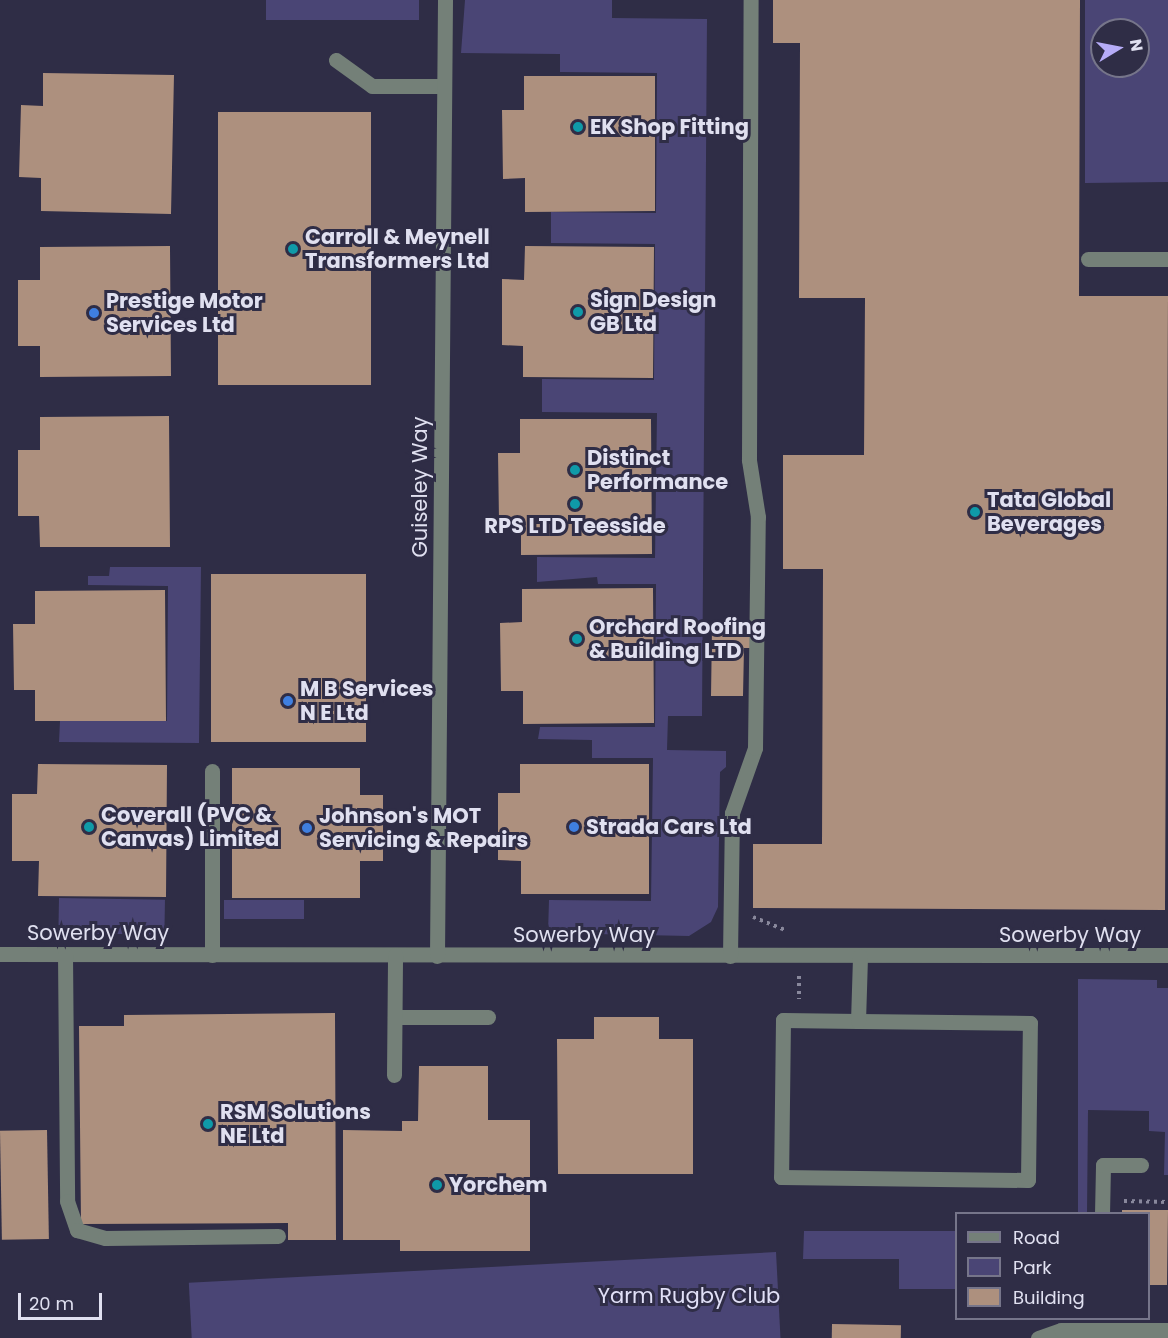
<!DOCTYPE html>
<style>
body{margin:0}
#map{position:relative;width:1168px;height:1338px;overflow:hidden;background:#2f2d46;font-family:Poppins,sans-serif}
div>[style]{position:absolute}
.green>*{inset:0;background:#4a4575;transform-origin:0 0}
.building>*{inset:0;background:#ad907e;transform-origin:0 0}
.path>*{height:4px;margin-top:-2px;transform-origin:0;background:repeating-linear-gradient(90deg,#89889c 0 3px,transparent 0 7.5px)}
.minor>*{height:15px;margin:-7.5px;padding:0 7.5px;transform-origin:7.5px;border-radius:7.5px;background:#748078}
.dots>*{width:16px;height:16px;translate:-50% -50%;box-sizing:border-box;border:3px solid #2f2d46;border-radius:50%}
span{translate:-50% -50%;white-space:nowrap;text-align:center;line-height:1.15;-webkit-text-stroke:6px #2f2d46;paint-order:stroke}
.poi-label{font-size:21px;color:#e0e0f0;font-weight:700}
.left{translate:0 -50%;text-align:left}
.street-label{font-size:21px;color:#e0e0f0}
.park-label{font-size:21px;color:#e1e0f7}
.legend{position:absolute;left:955px;top:1212px;width:195px;height:108px;box-sizing:border-box;background:#2f2d46;border:2px solid #76758a;margin:0;padding:8px 10px;list-style:none;font-size:18px;color:#e0e0f0}
.legend li{display:flex;align-items:center;gap:12px;height:30px}
.legend b{width:30px;border:2px solid #76758a}
.north{position:absolute;left:1090px;top:18px;width:60px;height:60px;box-sizing:border-box;background:#2f2d46;border:2px solid #76758a;border-radius:50%;rotate:80deg;font-size:16px;font-weight:700;line-height:24px;text-align:center;color:#e0e0f0}
.north::after{content:'';display:block;margin:auto;width:21px;height:27px;background:#b6acf8;clip-path:polygon(50% 0,100% 100%,50% 72%,0 100%)}
.scale{position:absolute;left:18px;top:1293px;width:84px;height:27px;box-sizing:border-box;border:3px solid #e0e0f0;border-top:0;padding-left:8px;font-size:18px;line-height:21px;white-space:nowrap;color:#e0e0f0;-webkit-text-stroke:4px #2f2d46;paint-order:stroke}
</style>
<div id="map">
<div class="green">
<i style="left:266px;top:0;width:153px;height:20px"></i>
<i style="clip-path:polygon(465px 0,612px 0,612px 18px,707px 19px,702px 716px,668px 716px,667px 750px,726px 751px,726px 767px,720px 772px,718px 907px,711px 922px,689px 936px,548px 933px,549px 900px,651px 901px,653px 758px,592px 758px,592px 740px,538px 739px,540px 727px,655px 727px,656px 584px,598px 584px,597px 577px,537px 582px,537px 557px,655px 558px,657px 413px,542px 412px,542px 379px,654px 380px,655px 244px,551px 243px,551px 212px,656px 213px,657px 73px,560px 72px,560px 54px,461px 53px)"></i>
<i style="clip-path:polygon(evenodd,1085px 0,1168px 0,1168px 182px,1085px 183px,1085px 0,1102px 30px,1138px 30px,1138px 66px,1102px 66px,1102px 30px)"></i>
<i style="clip-path:polygon(110px 567px,201px 567px,199px 743px,59px 742px,60px 721px,167px 721px,168px 586px,88px 585px,88px 576px,109px 576px)"></i>
<i style="left:59px;top:898px;width:106px;height:35px;rotate:1deg"></i>
<i style="left:224px;top:900px;width:80px;height:19px"></i>
<i style="clip-path:polygon(1078px 979px,1157px 980px,1157px 988px,1168px 988px,1168px 1175px,1164px 1175px,1165px 1132px,1149px 1131px,1149px 1111px,1088px 1110px,1087px 1214px,1078px 1213px)"></i>
<i style="clip-path:polygon(804px 1231px,956px 1231px,956px 1289px,899px 1289px,899px 1259px,803px 1259px)"></i>
<i style="left:776px;top:1252px;width:86px;height:588px;rotate:87deg"></i>
</div>
<div class="building">
<i style="clip-path:polygon(773px 0,1080px 0,1079px 296px,1168px 296px,1165px 910px,753px 908px,753px 844px,822px 844px,823px 569px,783px 569px,783px 455px,864px 455px,865px 298px,799px 298px,800px 43px,773px 43px)"></i>
<i style="clip-path:polygon(43px 73px,174px 75px,171px 214px,41px 211px,41px 178px,19px 177px,21px 105px,43px 106px)"></i>
<i style="clip-path:polygon(524px 76px,655px 76px,655px 211px,525px 212px,525px 178px,503px 179px,502px 110px,524px 110px)"></i>
<i style="left:218px;top:112px;width:153px;height:273px"></i>
<i style="clip-path:polygon(170px 246px,171px 376px,40px 377px,40px 346px,18px 346px,18px 280px,40px 280px,40px 247px)"></i>
<i style="clip-path:polygon(525px 246px,654px 247px,653px 378px,523px 377px,523px 346px,502px 345px,502px 279px,524px 280px)"></i>
<i style="clip-path:polygon(169px 416px,170px 547px,40px 547px,39px 516px,18px 516px,18px 450px,40px 450px,40px 417px)"></i>
<i style="clip-path:polygon(520px 419px,651px 419px,652px 554px,521px 555px,521px 521px,499px 521px,498px 453px,520px 453px)"></i>
<i style="left:211px;top:574px;width:155px;height:168px"></i>
<i style="clip-path:polygon(653px 588px,654px 723px,523px 724px,523px 691px,501px 691px,500px 623px,522px 622px,522px 589px)"></i>
<i style="clip-path:polygon(165px 590px,166px 721px,35px 721px,35px 690px,14px 690px,13px 624px,35px 624px,35px 591px)"></i>
<i style="clip-path:polygon(712px 628px,753px 629px,753px 648px,744px 648px,743px 696px,711px 696px)"></i>
<i style="clip-path:polygon(38px 764px,167px 765px,166px 897px,38px 896px,39px 861px,12px 861px,12px 794px,37px 794px)"></i>
<i style="clip-path:polygon(520px 764px,649px 764px,649px 894px,521px 894px,521px 861px,498px 860px,498px 793px,520px 793px)"></i>
<i style="clip-path:polygon(232px 768px,360px 768px,360px 795px,383px 795px,383px 861px,360px 861px,360px 898px,232px 898px)"></i>
<i style="clip-path:polygon(335px 1013px,336px 1240px,288px 1240px,288px 1223px,81px 1224px,79px 1026px,124px 1026px,124px 1015px)"></i>
<i style="clip-path:polygon(594px 1017px,659px 1017px,659px 1039px,693px 1039px,693px 1174px,558px 1174px,557px 1039px,594px 1039px)"></i>
<i style="clip-path:polygon(419px 1066px,488px 1066px,488px 1120px,530px 1120px,530px 1251px,400px 1251px,400px 1240px,343px 1240px,343px 1130px,402px 1131px,402px 1121px,418px 1121px)"></i>
<i style="left:47px;top:1130px;width:109px;height:47px;rotate:89deg"></i>
<i style="clip-path:polygon(1122px 1210px,1168px 1210px,1167px 1285px,1148px 1285px,1148px 1214px,1122px 1214px)"></i>
<i style="left:832px;top:1324px;width:69px;height:14px;rotate:1deg"></i>
</div>
<div class="path">
<i style="left:753px;top:917px;width:37px;rotate:22deg"></i>
<i style="left:799px;top:976px;width:23px;rotate:90deg"></i>
<i style="left:1124px;top:1201px;width:44px;rotate:1.3deg"></i>
</div>
<div class="minor">
<i style="left:336px;top:60px;width:44px;rotate:35.8deg"></i>
<i style="left:372px;top:86px;width:72px"></i>
<i style="left:1088px;top:259px;width:80px"></i>
<i style="left:0;top:954px;width:1168px;rotate:0.05deg"></i>
<i style="left:65px;top:954px;width:247px;rotate:89.5deg"></i>
<i style="left:67px;top:1201px;width:31px;rotate:71deg"></i>
<i style="left:77px;top:1230px;width:29px;rotate:16deg"></i>
<i style="left:105px;top:1238px;width:173px;rotate:-0.7deg"></i>
<i style="left:212px;top:955px;width:184px;rotate:-90deg"></i>
<i style="left:437px;top:956px;width:956px;rotate:-89.52deg"></i>
<i style="left:730px;top:956px;width:143px;rotate:-89.2deg"></i>
<i style="left:732px;top:813px;width:69px;rotate:-70.5deg"></i>
<i style="left:755px;top:748px;width:231px;rotate:-89.3deg"></i>
<i style="left:758px;top:517px;width:58px;rotate:-99deg"></i>
<i style="left:749px;top:460px;width:460px;rotate:-89.8deg"></i>
<i style="left:395px;top:1017px;width:93px"></i>
<i style="left:858px;top:1021px;width:75px;rotate:-179.2deg"></i>
<i style="left:783px;top:1020px;width:157px;rotate:90.7deg"></i>
<i style="left:781px;top:1177px;width:247px;rotate:0.7deg"></i>
<i style="left:1028px;top:1180px;width:157px;rotate:-89.3deg"></i>
<i style="left:1030px;top:1023px;width:172px;rotate:-179.3deg"></i>
<i style="left:858px;top:1021px;width:65px;rotate:-88.2deg"></i>
<i style="left:394px;top:1075px;width:120px;rotate:-89.5deg"></i>
<i style="left:1102px;top:1214px;width:49px;rotate:-88.8deg"></i>
<i style="left:1103px;top:1165px;width:38px"></i>
<i style="left:1038px;top:1338px;width:24px;rotate:-19deg"></i>
<i style="left:1061px;top:1330px;width:107px"></i>
</div>
<div class="dots">
<i style="left:578px;top:127px;background:#0f9aa8"></i>
<i style="left:293px;top:249px;background:#0f9aa8"></i>
<i style="left:578px;top:312px;background:#0f9aa8"></i>
<i style="left:94px;top:313px;background:#3f7fe0"></i>
<i style="left:575px;top:470px;background:#0f9aa8"></i>
<i style="left:575px;top:504px;background:#0f9aa8"></i>
<i style="left:975px;top:512px;background:#0f9aa8"></i>
<i style="left:577px;top:639px;background:#0f9aa8"></i>
<i style="left:288px;top:701px;background:#3f7fe0"></i>
<i style="left:89px;top:827px;background:#0f9aa8"></i>
<i style="left:574px;top:827px;background:#3f7fe0"></i>
<i style="left:307px;top:828px;background:#3f7fe0"></i>
<i style="left:208px;top:1124px;background:#0f9aa8"></i>
<i style="left:437px;top:1185px;background:#0f9aa8"></i>
</div>
<div class="poi-label">
<span class="left" style="left:590px;top:127px">EK Shop Fitting</span>
<span class="left" style="left:305px;top:249px">Carroll &amp; Meynell<br>Transformers Ltd</span>
<span class="left" style="left:590px;top:312px">Sign Design<br>GB Ltd</span>
<span class="left" style="left:106px;top:313px">Prestige Motor<br>Services Ltd</span>
<span class="left" style="left:587px;top:470px">Distinct<br>Performance</span>
<span class="left" style="left:987px;top:512px">Tata Global<br>Beverages</span>
<span style="left:575px;top:526px">RPS LTD Teesside</span>
<span class="left" style="left:589px;top:639px">Orchard Roofing<br>&amp; Building LTD</span>
<span class="left" style="left:300px;top:701px">M B Services<br>N E Ltd</span>
<span class="left" style="left:101px;top:827px">Coverall (PVC &amp;<br>Canvas) Limited</span>
<span class="left" style="left:319px;top:828px">Johnson's MOT<br>Servicing &amp; Repairs</span>
<span class="left" style="left:586px;top:827px">Strada Cars Ltd</span>
<span class="left" style="left:220px;top:1124px">RSM Solutions<br>NE Ltd</span>
<span class="left" style="left:449px;top:1185px">Yorchem</span>
</div>
<div class="street-label">
<span style="left:420px;top:487px;rotate:-90deg">Guiseley Way</span>
<span style="left:98px;top:933px">Sowerby Way</span>
<span style="left:584px;top:935px">Sowerby Way</span>
<span style="left:1070px;top:935px">Sowerby Way</span>
</div>
<div class="park-label">
<span style="left:689px;top:1296px">Yarm Rugby Club</span>
</div>
<ul class="legend">
<li><b style="height:8px;background:#748078"></b>Road</li>
<li><b style="height:16px;background:#4a4575"></b>Park</li>
<li><b style="height:16px;background:#ad907e"></b>Building</li>
</ul>
<div class="north">N</div>
<div class="scale">20 m</div>
</div>
